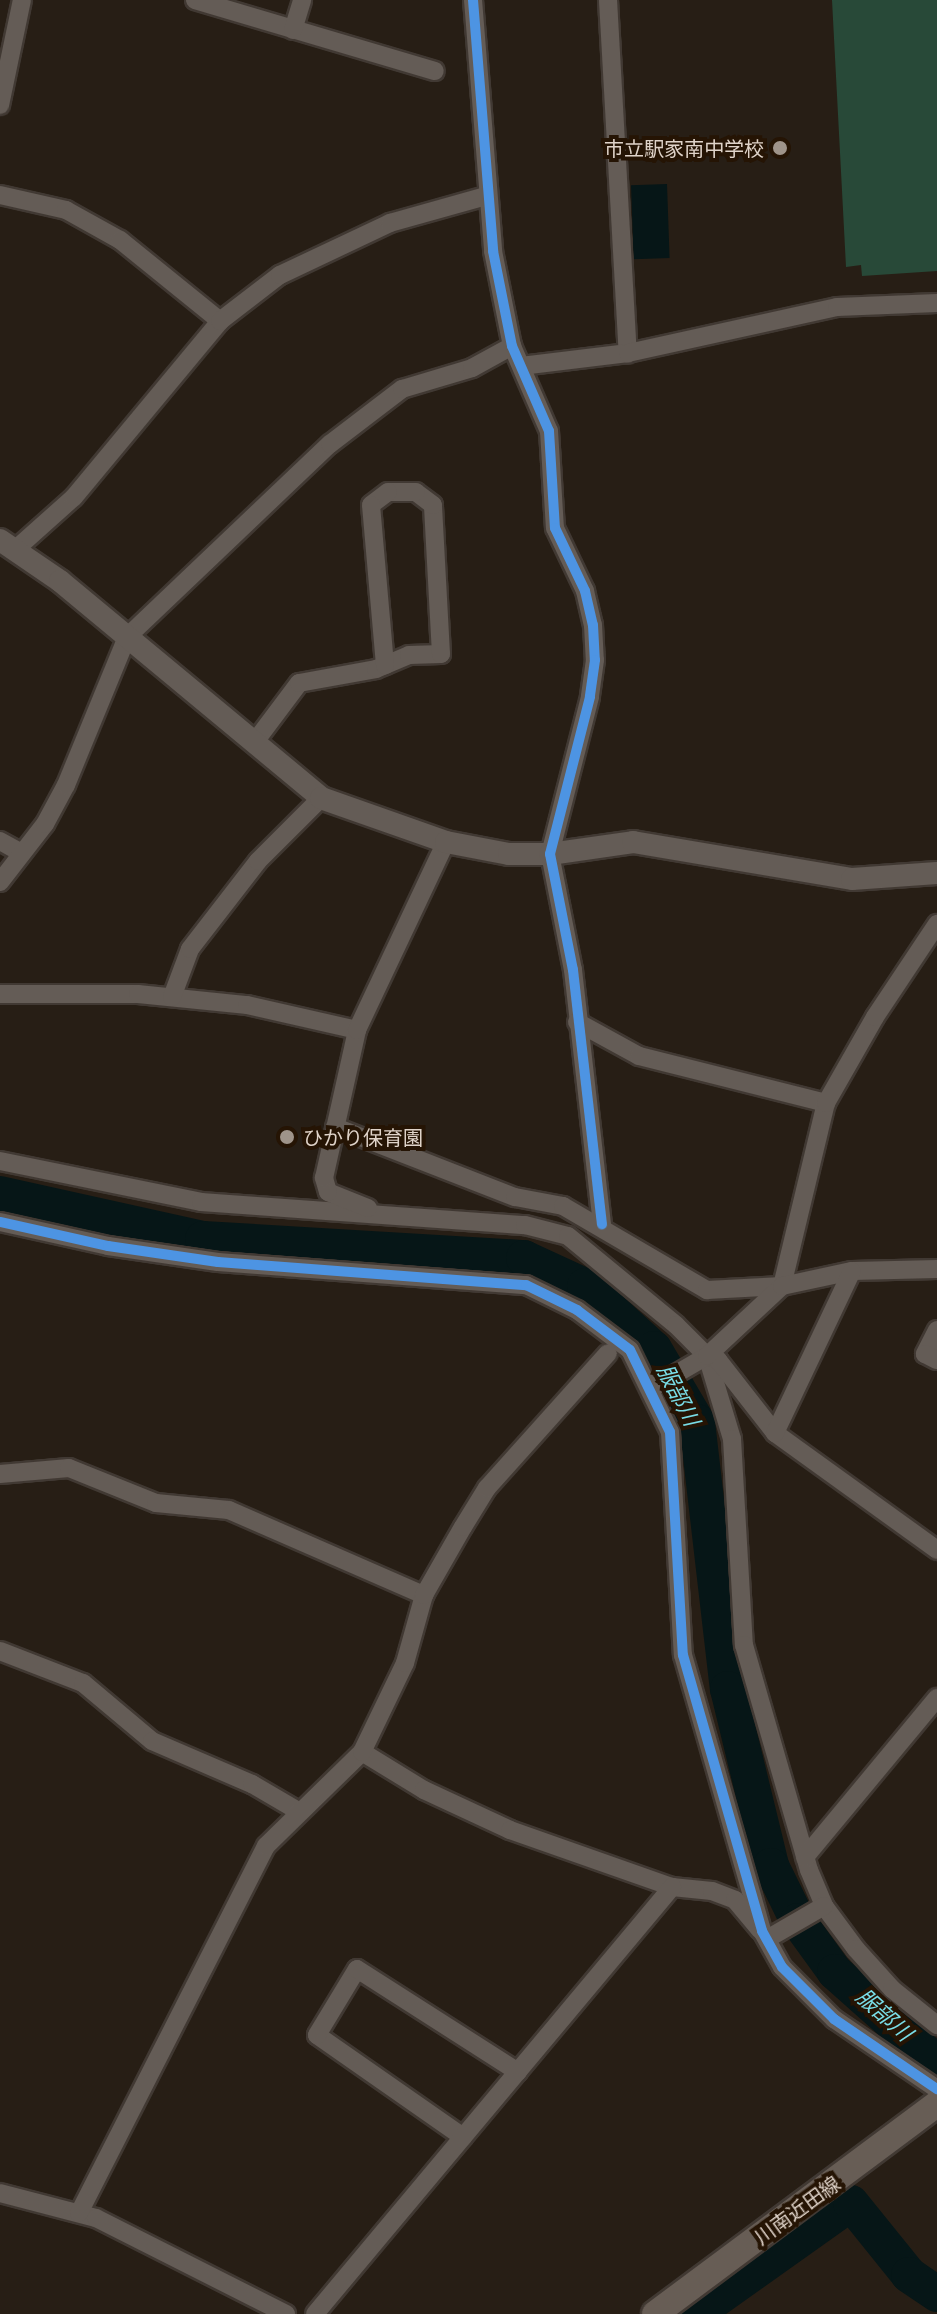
<!DOCTYPE html>
<meta charset="utf-8">
<style>
body{margin:0}
#map{position:relative;width:937px;height:2314px;overflow:hidden;background:#271e15;font-family:Merriweather,"Noto Sans JP",serif}
div>[style]{position:absolute}
.green>*{inset:0;background:#284938}
.water>*{inset:0;background:#061617;transform-origin:0 0}
.river>*{height:36px;margin:-18px;padding:0 18px;transform-origin:18px;border-radius:18px;background:#061617}
.roads{filter:drop-shadow(2px 0 #413933) drop-shadow(-2px 0 #413933) drop-shadow(0 2px #413933) drop-shadow(0 -2px #413933)}
.minor>*{height:18px;margin:-9px;padding:0 9px;transform-origin:9px;border-radius:9px;background:#645c56}
.tertiary>*{height:22px;margin:-11px;padding:0 11px;transform-origin:11px;border-radius:11px;background:#645c56}
.secondary>*{height:26px;margin:-13px;padding:0 13px;transform-origin:13px;border-radius:13px;background:#675d55}
.cycleway>*{height:10px;margin:-5px;padding:0 5px;transform-origin:5px;border-radius:5px;background:#4d94e3}
.dots>*{width:22px;height:22px;translate:-50% -50%;box-sizing:border-box;border:4px solid #251404;border-radius:50%}
span{translate:-50% -50%;white-space:nowrap;text-align:center;line-height:1.15;-webkit-text-stroke:8px #251404;paint-order:stroke}
.poi-label{font-size:20px;color:#dfd3c9}
.right{translate:-100% -50%;text-align:right}
.left{translate:0 -50%;text-align:left}
.street-label{font-size:20px;color:#dfd3c9}
.water-label{font-size:22px;color:#79dde7;font-style:italic}
</style>
<div id="map">
<div class="green">
<i style="clip-path:polygon(832px 0,937px 0,937px 271px,862px 276px,861px 265px,846px 267px)"></i>
</div>
<div class="water">
<i style="left:667px;top:184px;width:74px;height:36px;rotate:88deg"></i>
</div>
<div class="river">
<i style="left:0;top:1194px;width:208px;rotate:12.5deg"></i>
<i style="left:203px;top:1239px;width:322px;rotate:3.4deg"></i>
<i style="left:524px;top:1258px;width:67px;rotate:24.7deg"></i>
<i style="left:585px;top:1286px;width:93px;rotate:42.4deg"></i>
<i style="left:654px;top:1349px;width:85px;rotate:59.5deg"></i>
<i style="left:697px;top:1422px;width:269px;rotate:83.4deg"></i>
<i style="left:728px;top:1689px;width:182px;rotate:76.3deg"></i>
<i style="left:771px;top:1866px;width:61px;rotate:63.9deg"></i>
<i style="left:798px;top:1921px;width:63px;rotate:54deg"></i>
<i style="left:835px;top:1972px;width:137px;rotate:41.7deg"></i>
<i style="left:695px;top:2314px;width:191px;rotate:-35.4deg"></i>
<i style="left:851px;top:2203px;width:92px;rotate:51.1deg"></i>
<i style="left:909px;top:2275px;width:34px;rotate:34deg"></i>
</div>
<div class="roads">
<div class="minor">
<i style="left:195px;top:0;width:250px;rotate:16.5deg"></i>
<i style="left:473px;top:0;width:252px;rotate:85.4deg"></i>
<i style="left:493px;top:251px;width:97px;rotate:78.7deg"></i>
<i style="left:512px;top:346px;width:93px;rotate:66.5deg"></i>
<i style="left:549px;top:431px;width:97px;rotate:86.5deg"></i>
<i style="left:555px;top:528px;width:70px;rotate:64.5deg"></i>
<i style="left:585px;top:591px;width:35px;rotate:77deg"></i>
<i style="left:593px;top:625px;width:35px;rotate:87deg"></i>
<i style="left:595px;top:660px;width:37px;rotate:98deg"></i>
<i style="left:590px;top:697px;width:162px;rotate:104.3deg"></i>
<i style="left:550px;top:854px;width:118px;rotate:78.8deg"></i>
<i style="left:573px;top:970px;width:256px;rotate:83.5deg"></i>
<i style="left:608px;top:0;width:354px;rotate:86.8deg"></i>
<i style="left:293px;top:30px;width:31px;rotate:-73deg"></i>
<i style="left:0;top:105px;width:107px;rotate:-78.2deg"></i>
<i style="left:0;top:195px;width:68px;rotate:12.8deg"></i>
<i style="left:66px;top:210px;width:62px;rotate:29.1deg"></i>
<i style="left:120px;top:240px;width:129px;rotate:39deg"></i>
<i style="left:521px;top:366px;width:108px;rotate:-6.9deg"></i>
<i style="left:628px;top:353px;width:214px;rotate:-12.4deg"></i>
<i style="left:837px;top:307px;width:100px;rotate:-2.3deg"></i>
<i style="left:17px;top:548px;width:76px;rotate:-41.8deg"></i>
<i style="left:74px;top:497px;width:229px;rotate:-50.3deg"></i>
<i style="left:220px;top:321px;width:76px;rotate:-37.5deg"></i>
<i style="left:280px;top:275px;width:122px;rotate:-25.3deg"></i>
<i style="left:390px;top:223px;width:100px;rotate:-15.7deg"></i>
<i style="left:254px;top:743px;width:75px;rotate:-53.1deg"></i>
<i style="left:299px;top:683px;width:78px;rotate:-10.3deg"></i>
<i style="left:376px;top:669px;width:36px;rotate:-23deg"></i>
<i style="left:409px;top:655px;width:32px;rotate:-2deg"></i>
<i style="left:441px;top:654px;width:149px;rotate:-93.1deg"></i>
<i style="left:433px;top:505px;width:21px;rotate:-143deg"></i>
<i style="left:416px;top:492px;width:28px;rotate:180deg"></i>
<i style="left:388px;top:492px;width:21px;rotate:143deg"></i>
<i style="left:371px;top:505px;width:161px;rotate:85deg"></i>
<i style="left:0;top:841px;width:23px;rotate:29deg"></i>
<i style="left:0;top:882px;width:73px;rotate:-52.2deg"></i>
<i style="left:45px;top:824px;width:44px;rotate:-61.7deg"></i>
<i style="left:66px;top:785px;width:160px;rotate:-67.6deg"></i>
<i style="left:127px;top:637px;width:280px;rotate:-43.6deg"></i>
<i style="left:330px;top:444px;width:91px;rotate:-37.4deg"></i>
<i style="left:402px;top:389px;width:73px;rotate:-16.7deg"></i>
<i style="left:472px;top:368px;width:46px;rotate:-28.8deg"></i>
<i style="left:0;top:994px;width:138px"></i>
<i style="left:138px;top:994px;width:110px;rotate:5.8deg"></i>
<i style="left:247px;top:1005px;width:113px;rotate:12.8deg"></i>
<i style="left:172px;top:997px;width:51px;rotate:-69.4deg"></i>
<i style="left:190px;top:949px;width:111px;rotate:-52.3deg"></i>
<i style="left:258px;top:861px;width:89px;rotate:-45deg"></i>
<i style="left:577px;top:1022px;width:71px;rotate:28.7deg"></i>
<i style="left:639px;top:1056px;width:193px;rotate:14.1deg"></i>
<i style="left:335px;top:1127px;width:193px;rotate:21.3deg"></i>
<i style="left:515px;top:1197px;width:49px;rotate:10.6deg"></i>
<i style="left:563px;top:1206px;width:167px;rotate:30.3deg"></i>
<i style="left:707px;top:1290px;width:75px;rotate:-3.1deg"></i>
<i style="left:782px;top:1286px;width:188px;rotate:-76.5deg"></i>
<i style="left:826px;top:1103px;width:99px;rotate:-60.3deg"></i>
<i style="left:875px;top:1017px;width:112px;rotate:-56.3deg"></i>
<i style="left:0;top:1161px;width:205px;rotate:11.5deg"></i>
<i style="left:201px;top:1202px;width:325px;rotate:4.1deg"></i>
<i style="left:525px;top:1225px;width:44px;rotate:14.3deg"></i>
<i style="left:568px;top:1236px;width:140px;rotate:39.5deg"></i>
<i style="left:676px;top:1325px;width:44px;rotate:45deg"></i>
<i style="left:707px;top:1356px;width:87px;rotate:73.2deg"></i>
<i style="left:732px;top:1439px;width:206px;rotate:86.7deg"></i>
<i style="left:744px;top:1645px;width:234px;rotate:73.9deg"></i>
<i style="left:809px;top:1870px;width:39px;rotate:67deg"></i>
<i style="left:824px;top:1906px;width:54px;rotate:53.3deg"></i>
<i style="left:856px;top:1949px;width:54px;rotate:48deg"></i>
<i style="left:892px;top:1989px;width:58px;rotate:38.7deg"></i>
<i style="left:368px;top:1208px;width:43px;rotate:-158.2deg"></i>
<i style="left:328px;top:1192px;width:15px;rotate:-106deg"></i>
<i style="left:324px;top:1178px;width:152px;rotate:-77.4deg"></i>
<i style="left:357px;top:1030px;width:208px;rotate:-64.7deg"></i>
<i style="left:0;top:1222px;width:111px;rotate:12.5deg"></i>
<i style="left:108px;top:1246px;width:111px;rotate:8.3deg"></i>
<i style="left:218px;top:1262px;width:309px;rotate:4.3deg"></i>
<i style="left:526px;top:1285px;width:57px;rotate:26.1deg"></i>
<i style="left:577px;top:1310px;width:66px;rotate:37deg"></i>
<i style="left:630px;top:1350px;width:91px;rotate:64deg"></i>
<i style="left:670px;top:1432px;width:223px;rotate:86.7deg"></i>
<i style="left:683px;top:1655px;width:287px;rotate:74deg"></i>
<i style="left:762px;top:1931px;width:41px;rotate:60.9deg"></i>
<i style="left:782px;top:1967px;width:74px;rotate:45deg"></i>
<i style="left:834px;top:2019px;width:125px;rotate:34.2deg"></i>
<i style="left:937px;top:1330px;width:27px;rotate:117deg"></i>
<i style="left:925px;top:1354px;width:13px;rotate:27deg"></i>
<i style="left:707px;top:1356px;width:12px;rotate:20deg"></i>
<i style="left:718px;top:1360px;width:93px;rotate:52deg"></i>
<i style="left:775px;top:1433px;width:200px;rotate:35.8deg"></i>
<i style="left:652px;top:1388px;width:64px;rotate:-30.2deg"></i>
<i style="left:707px;top:1356px;width:103px;rotate:-43deg"></i>
<i style="left:782px;top:1286px;width:72px;rotate:-12.1deg"></i>
<i style="left:852px;top:1271px;width:85px;rotate:-1.3deg"></i>
<i style="left:775px;top:1433px;width:179px;rotate:-64.6deg"></i>
<i style="left:0;top:1474px;width:69px;rotate:-5deg"></i>
<i style="left:69px;top:1468px;width:94px;rotate:21.9deg"></i>
<i style="left:156px;top:1503px;width:73px;rotate:5.5deg"></i>
<i style="left:229px;top:1510px;width:213px;rotate:23.6deg"></i>
<i style="left:0;top:1651px;width:89px;rotate:21.1deg"></i>
<i style="left:83px;top:1683px;width:90px;rotate:40deg"></i>
<i style="left:152px;top:1741px;width:109px;rotate:23.3deg"></i>
<i style="left:252px;top:1784px;width:53px;rotate:30.4deg"></i>
<i style="left:362px;top:1752px;width:73px;rotate:31.5deg"></i>
<i style="left:424px;top:1790px;width:95px;rotate:24.9deg"></i>
<i style="left:510px;top:1830px;width:172px;rotate:19.4deg"></i>
<i style="left:672px;top:1887px;width:40px;rotate:5.7deg"></i>
<i style="left:712px;top:1891px;width:25px;rotate:21deg"></i>
<i style="left:735px;top:1900px;width:39px;rotate:50deg"></i>
<i style="left:805px;top:1857px;width:207px;rotate:-50.3deg"></i>
<i style="left:767px;top:1939px;width:66px;rotate:-30.1deg"></i>
<i style="left:463px;top:2137px;width:178px;rotate:-145.1deg"></i>
<i style="left:317px;top:2035px;width:77px;rotate:-58.8deg"></i>
<i style="left:357px;top:1969px;width:191px;rotate:32.6deg"></i>
<i style="left:0;top:2193px;width:99px;rotate:14.6deg"></i>
<i style="left:96px;top:2218px;width:213px;rotate:26.8deg"></i>
<i style="left:79px;top:2213px;width:412px;rotate:-63deg"></i>
<i style="left:266px;top:1846px;width:134px;rotate:-44.4deg"></i>
<i style="left:362px;top:1752px;width:99px;rotate:-64.2deg"></i>
<i style="left:405px;top:1663px;width:71px;rotate:-74.4deg"></i>
<i style="left:424px;top:1595px;width:78px;rotate:-60.2deg"></i>
<i style="left:463px;top:1527px;width:46px;rotate:-58.4deg"></i>
<i style="left:487px;top:1488px;width:181px;rotate:-48.1deg"></i>
<i style="left:315px;top:2314px;width:557px;rotate:-50.1deg"></i>
</div>
<div class="tertiary">
<i style="left:0;top:540px;width:73px;rotate:34.3deg"></i>
<i style="left:60px;top:581px;width:339px;rotate:39.7deg"></i>
<i style="left:321px;top:798px;width:133px;rotate:19.4deg"></i>
<i style="left:446px;top:842px;width:64px;rotate:10.8deg"></i>
<i style="left:509px;top:854px;width:41px"></i>
<i style="left:550px;top:854px;width:84px;rotate:-8.2deg"></i>
<i style="left:633px;top:842px;width:222px;rotate:9.6deg"></i>
<i style="left:852px;top:879px;width:85px;rotate:-4deg"></i>
</div>
<div class="secondary">
<i style="left:655px;top:2314px;width:352px;rotate:-36.7deg"></i>
</div>
</div>
<div class="cycleway">
<i style="left:473px;top:0;width:252px;rotate:85.4deg"></i>
<i style="left:493px;top:251px;width:97px;rotate:78.7deg"></i>
<i style="left:512px;top:346px;width:93px;rotate:66.5deg"></i>
<i style="left:549px;top:431px;width:97px;rotate:86.5deg"></i>
<i style="left:555px;top:528px;width:70px;rotate:64.5deg"></i>
<i style="left:585px;top:591px;width:35px;rotate:77deg"></i>
<i style="left:593px;top:625px;width:35px;rotate:87deg"></i>
<i style="left:595px;top:660px;width:37px;rotate:98deg"></i>
<i style="left:590px;top:697px;width:162px;rotate:104.3deg"></i>
<i style="left:550px;top:854px;width:118px;rotate:78.8deg"></i>
<i style="left:573px;top:970px;width:256px;rotate:83.5deg"></i>
<i style="left:0;top:1222px;width:111px;rotate:12.5deg"></i>
<i style="left:108px;top:1246px;width:111px;rotate:8.3deg"></i>
<i style="left:218px;top:1262px;width:309px;rotate:4.3deg"></i>
<i style="left:526px;top:1285px;width:57px;rotate:26.1deg"></i>
<i style="left:577px;top:1310px;width:66px;rotate:37deg"></i>
<i style="left:630px;top:1350px;width:91px;rotate:64deg"></i>
<i style="left:670px;top:1432px;width:223px;rotate:86.7deg"></i>
<i style="left:683px;top:1655px;width:287px;rotate:74deg"></i>
<i style="left:762px;top:1931px;width:41px;rotate:60.9deg"></i>
<i style="left:782px;top:1967px;width:74px;rotate:45deg"></i>
<i style="left:834px;top:2019px;width:125px;rotate:34.2deg"></i>
</div>
<div class="dots">
<i style="left:780px;top:148px;background:#9f948a"></i>
<i style="left:287px;top:1137px;background:#9f948a"></i>
</div>
<div class="poi-label">
<span class="right" style="left:764px;top:148px">市立駅家南中学校</span>
<span class="left" style="left:303px;top:1137px">ひかり保育園</span>
</div>
<div class="street-label">
<span style="left:797px;top:2210px;rotate:-36deg">川南近田線</span>
</div>
<div class="water-label">
<span style="left:678px;top:1395px;rotate:63deg">服部川</span>
<span style="left:884px;top:2015px;rotate:42deg">服部川</span>
</div>
</div>
